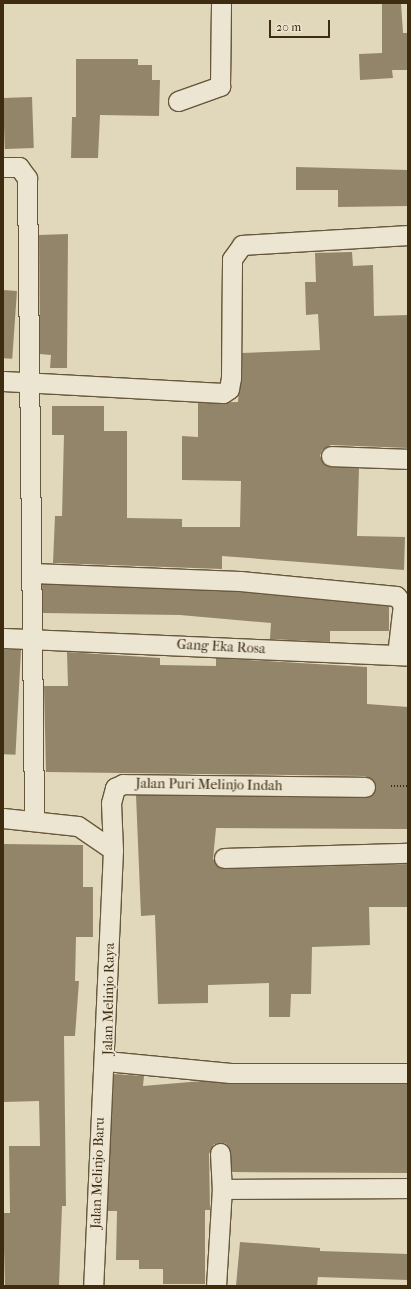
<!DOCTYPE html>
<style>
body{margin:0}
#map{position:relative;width:411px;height:1289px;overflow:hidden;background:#e1d7ba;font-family:"IM FELL French Canon",serif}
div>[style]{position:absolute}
.building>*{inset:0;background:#938569;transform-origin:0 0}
.path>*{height:2.5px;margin-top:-1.25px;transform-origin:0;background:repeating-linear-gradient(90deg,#3e2c11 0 1px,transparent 0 3px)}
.roads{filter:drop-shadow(1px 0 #67573b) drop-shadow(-1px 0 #67573b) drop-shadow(0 1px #67573b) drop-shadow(0 -1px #67573b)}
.street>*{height:19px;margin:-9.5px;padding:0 9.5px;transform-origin:9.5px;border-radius:9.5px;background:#ece5d2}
span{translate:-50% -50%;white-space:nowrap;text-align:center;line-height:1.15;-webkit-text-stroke:4px #ece5d2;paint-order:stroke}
.street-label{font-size:14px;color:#3e2c11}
.frame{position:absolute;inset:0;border:4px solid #3e2c11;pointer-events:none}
.scale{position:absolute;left:269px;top:20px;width:61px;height:18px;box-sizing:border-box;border:2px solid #3e2c11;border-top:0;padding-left:5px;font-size:12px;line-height:14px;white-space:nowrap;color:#3e2c11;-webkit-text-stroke:3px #ece5d2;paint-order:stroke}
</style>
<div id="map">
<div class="building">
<i style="clip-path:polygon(382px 3px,401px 3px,403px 33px,408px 33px,408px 70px,392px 70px,393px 78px,360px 80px,359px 54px,382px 53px)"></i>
<i style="clip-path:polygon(76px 59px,138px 59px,138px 65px,152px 65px,152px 80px,160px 80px,159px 116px,100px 115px,98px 158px,71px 158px,72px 117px,76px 117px)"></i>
<i style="left:32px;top:97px;width:51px;height:29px;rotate:88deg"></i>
<i style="clip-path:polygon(296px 167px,408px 170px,408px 206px,338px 207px,338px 190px,296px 190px)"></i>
<i style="clip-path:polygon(68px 234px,67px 368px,50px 368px,51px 355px,40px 354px,39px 235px)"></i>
<i style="clip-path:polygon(352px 252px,353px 266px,373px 265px,374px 316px,408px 315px,408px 448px,331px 445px,322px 450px,320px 456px,330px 467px,359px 468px,357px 536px,405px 537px,404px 570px,222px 556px,222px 569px,53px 563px,55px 516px,62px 516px,64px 435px,52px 435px,52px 406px,104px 406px,104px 431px,127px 431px,127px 518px,182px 519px,182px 527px,240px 527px,241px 481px,182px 480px,182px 436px,198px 437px,198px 403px,238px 402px,242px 353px,320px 350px,318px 314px,306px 315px,305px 282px,316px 282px,315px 253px)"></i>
<i style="left:3px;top:290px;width:14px;height:68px;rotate:4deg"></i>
<i style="clip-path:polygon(42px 584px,239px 592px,389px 606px,389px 631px,330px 631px,330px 642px,270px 639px,271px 623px,180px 615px,43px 613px)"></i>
<i style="left:3px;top:649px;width:18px;height:105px;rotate:3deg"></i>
<i style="clip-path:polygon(67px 652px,160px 658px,160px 665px,216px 666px,216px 658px,367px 667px,367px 704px,408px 707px,408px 829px,216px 828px,213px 859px,224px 869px,408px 864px,408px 907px,369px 907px,370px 945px,312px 947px,311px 994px,291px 994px,290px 1017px,269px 1017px,269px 983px,208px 985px,208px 1003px,158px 1004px,155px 915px,141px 916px,136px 795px,365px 798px,375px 792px,374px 781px,365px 776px,46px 772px,44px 686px,68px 686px)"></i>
<i style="clip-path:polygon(3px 844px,83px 845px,83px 887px,93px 887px,93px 937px,76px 937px,75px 981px,79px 981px,75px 1036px,64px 1036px,66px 1206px,62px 1206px,59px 1286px,5px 1286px,3px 1213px,10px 1213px,9px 1146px,40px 1146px,39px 1101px,3px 1102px)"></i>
<i style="clip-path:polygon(114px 1074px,144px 1076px,143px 1086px,202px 1081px,408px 1084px,408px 1173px,232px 1172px,229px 1147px,225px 1143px,214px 1144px,209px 1154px,210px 1210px,205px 1210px,205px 1284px,163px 1284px,163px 1269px,139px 1269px,139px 1260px,116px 1260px,117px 1211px,107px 1211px)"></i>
<i style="clip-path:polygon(240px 1242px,320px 1248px,320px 1251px,408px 1254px,408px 1280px,318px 1277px,317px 1286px,236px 1286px)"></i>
</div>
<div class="path">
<i style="left:391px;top:786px;width:17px"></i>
</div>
<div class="roads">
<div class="street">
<i style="left:178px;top:101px;width:45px;rotate:-19.7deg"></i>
<i style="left:220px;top:86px;width:83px;rotate:-89.3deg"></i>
<i style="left:3px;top:167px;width:16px"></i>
<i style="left:19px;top:167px;width:14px;rotate:54deg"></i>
<i style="left:27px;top:178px;width:641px;rotate:89.37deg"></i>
<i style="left:3px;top:381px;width:220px;rotate:3.1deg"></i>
<i style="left:223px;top:393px;width:7px;rotate:-34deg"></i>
<i style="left:229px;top:389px;width:11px;rotate:-80deg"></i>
<i style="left:231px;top:378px;width:119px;rotate:-89.5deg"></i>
<i style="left:232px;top:259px;width:17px;rotate:-54deg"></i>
<i style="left:242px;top:245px;width:166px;rotate:-3.4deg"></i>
<i style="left:331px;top:456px;width:77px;rotate:2.2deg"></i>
<i style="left:32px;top:573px;width:208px;rotate:2.2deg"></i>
<i style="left:240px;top:581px;width:157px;rotate:5.5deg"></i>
<i style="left:396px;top:596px;width:11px;rotate:49deg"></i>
<i style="left:403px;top:604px;width:51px;rotate:96.7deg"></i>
<i style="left:3px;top:638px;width:405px;rotate:2.5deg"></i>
<i style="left:3px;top:818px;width:75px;rotate:6.1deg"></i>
<i style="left:78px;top:826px;width:42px;rotate:34.4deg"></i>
<i style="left:113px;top:850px;width:436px;rotate:92.6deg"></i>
<i style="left:113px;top:850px;width:47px;rotate:-92.4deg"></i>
<i style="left:111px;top:803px;width:16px;rotate:-75deg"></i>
<i style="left:115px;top:788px;width:9px;rotate:-27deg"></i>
<i style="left:123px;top:784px;width:242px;rotate:0.7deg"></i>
<i style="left:224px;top:858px;width:184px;rotate:-1.6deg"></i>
<i style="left:106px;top:1061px;width:125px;rotate:5.5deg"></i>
<i style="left:230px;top:1073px;width:178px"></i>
<i style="left:220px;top:1153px;width:36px;rotate:87deg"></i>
<i style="left:216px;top:1286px;width:97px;rotate:-86.5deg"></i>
<i style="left:222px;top:1189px;width:186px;rotate:-0.3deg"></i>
</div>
</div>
<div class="street-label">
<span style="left:221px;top:647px;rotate:3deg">Gang Eka Rosa</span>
<span style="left:209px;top:785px;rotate:1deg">Jalan Puri Melinjo Indah</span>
<span style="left:109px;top:999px;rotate:-89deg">Jalan Melinjo Raya</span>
<span style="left:98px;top:1173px;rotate:-88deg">Jalan Melinjo Baru</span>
</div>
<div class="frame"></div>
<div class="scale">20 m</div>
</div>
